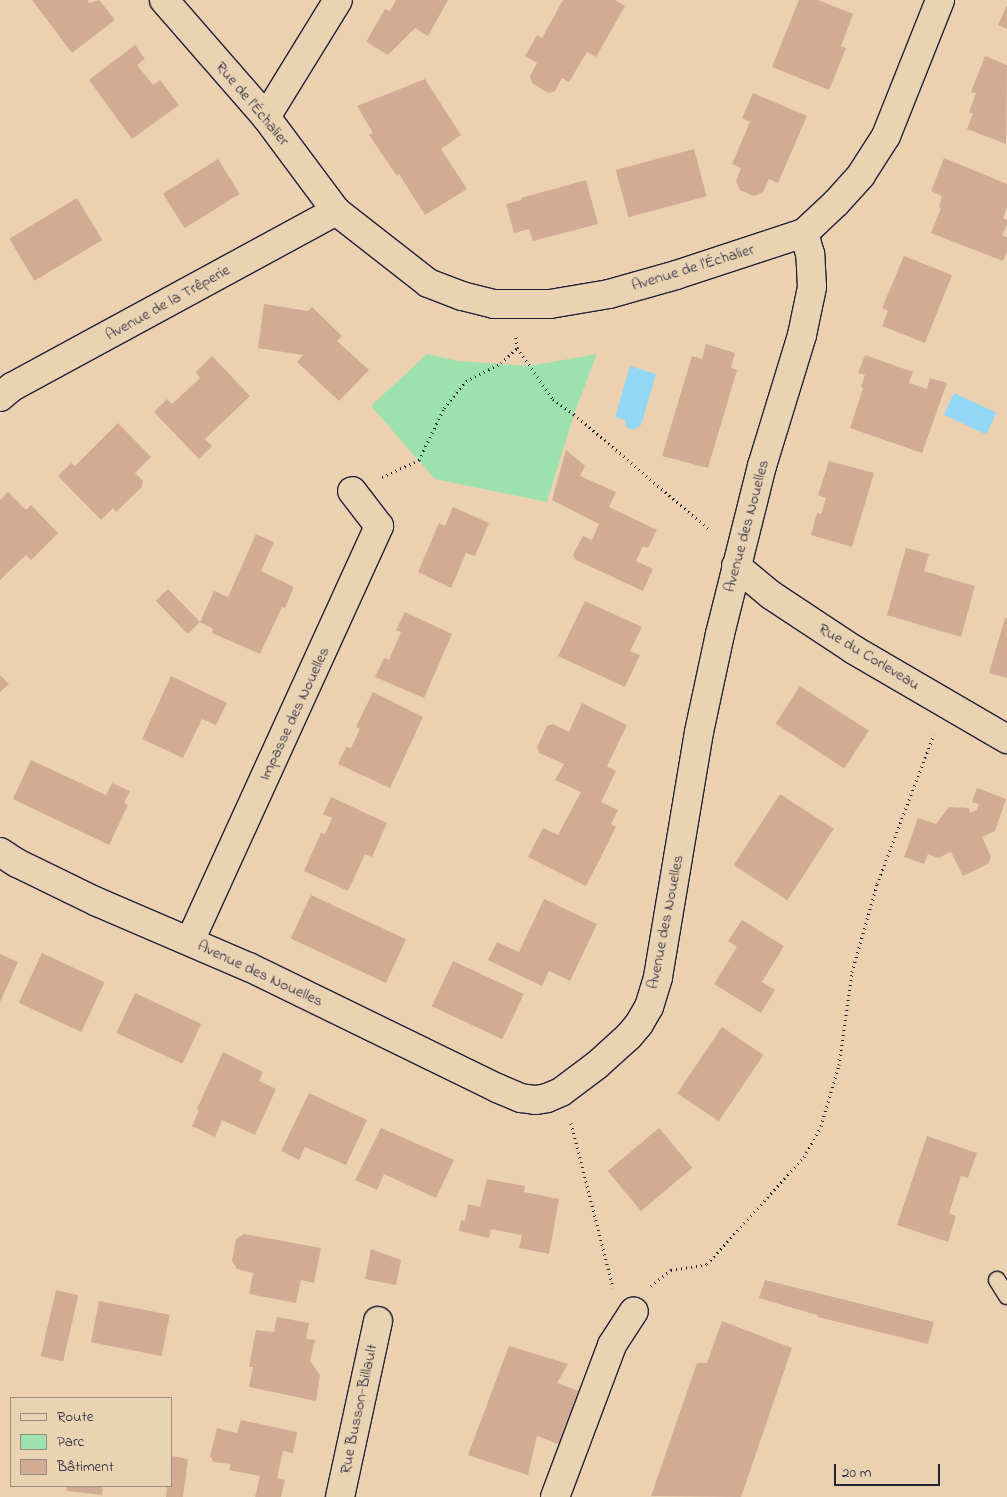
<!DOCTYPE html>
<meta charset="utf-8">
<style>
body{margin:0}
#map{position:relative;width:1007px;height:1497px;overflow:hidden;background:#ecd1b0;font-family:"Indie Flower",sans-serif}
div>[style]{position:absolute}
.green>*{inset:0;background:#9de2ae}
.water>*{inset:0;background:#93d7f5;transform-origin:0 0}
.building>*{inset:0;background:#d1ab94;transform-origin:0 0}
.path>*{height:3px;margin-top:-1.5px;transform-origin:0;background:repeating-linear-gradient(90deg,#22223b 0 1px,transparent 0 5px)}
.roads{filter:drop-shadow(1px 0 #22223b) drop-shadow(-1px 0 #22223b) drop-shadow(0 1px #22223b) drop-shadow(0 -1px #22223b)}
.lane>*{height:16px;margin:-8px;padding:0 8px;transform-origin:8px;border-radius:8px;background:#e9d3b2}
.street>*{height:28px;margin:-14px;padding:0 14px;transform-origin:14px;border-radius:14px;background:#e9d3b2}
span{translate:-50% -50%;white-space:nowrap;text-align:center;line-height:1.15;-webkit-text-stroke:4px #e9d3b2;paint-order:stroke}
.street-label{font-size:16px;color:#22223b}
.legend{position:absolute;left:10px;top:1397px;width:162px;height:90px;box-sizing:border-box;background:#e9d3b2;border:1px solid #998c82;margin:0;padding:6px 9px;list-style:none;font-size:15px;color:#22223b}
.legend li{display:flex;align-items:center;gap:10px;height:25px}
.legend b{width:25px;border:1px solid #998c82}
.scale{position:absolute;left:834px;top:1464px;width:106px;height:22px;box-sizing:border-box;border:2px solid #22223b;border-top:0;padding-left:6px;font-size:15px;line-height:18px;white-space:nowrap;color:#22223b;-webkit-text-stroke:4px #e9d3b2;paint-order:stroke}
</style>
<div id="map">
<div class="green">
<i style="clip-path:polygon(427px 354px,458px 361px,529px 366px,597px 354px,574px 414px,547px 502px,435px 479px,371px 406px)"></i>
</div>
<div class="water">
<i style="clip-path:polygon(630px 366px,656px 374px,641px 425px,634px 430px,626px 427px,625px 420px,615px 417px)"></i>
<i style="left:954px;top:393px;width:47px;height:24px;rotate:25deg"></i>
</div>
<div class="building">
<i style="clip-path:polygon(32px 0,87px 0,90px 3px,99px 0,115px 20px,72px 53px)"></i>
<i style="clip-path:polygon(396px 0,448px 0,428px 36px,415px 28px,388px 55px,366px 42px,385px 9px,390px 11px)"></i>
<i style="clip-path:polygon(563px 0,615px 0,625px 6px,596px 57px,587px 52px,569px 82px,562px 78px,555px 91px,548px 93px,532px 83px,530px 76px,537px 63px,525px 56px,537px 35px,542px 38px)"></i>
<i style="clip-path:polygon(799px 0,818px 0,853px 14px,841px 46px,846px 48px,829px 90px,772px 67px)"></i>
<i style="clip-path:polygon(1007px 5px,1007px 29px,998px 25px)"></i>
<i style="clip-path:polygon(135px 45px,145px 59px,137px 65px,153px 85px,160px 80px,179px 105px,132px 139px,89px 80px)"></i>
<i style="clip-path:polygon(985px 56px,1007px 65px,1006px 144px,967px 129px,973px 114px,969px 112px,976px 93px,971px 92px)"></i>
<i style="clip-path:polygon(425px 79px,461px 135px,441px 149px,467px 189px,425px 215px,399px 174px,397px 176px,369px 135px,373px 133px,357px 106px)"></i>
<i style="clip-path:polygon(753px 93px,807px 116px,778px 183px,769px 179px,763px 192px,754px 196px,740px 190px,736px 181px,741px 168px,732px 164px,750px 122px,742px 118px)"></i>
<i style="left:694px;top:149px;width:49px;height:81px;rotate:75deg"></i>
<i style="clip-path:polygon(944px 158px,1007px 184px,1007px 207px,1003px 218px,1007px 220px,1007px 224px,1002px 236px,1007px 237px,1007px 251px,1003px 261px,931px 233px,941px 208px,939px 207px,942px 196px,931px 191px)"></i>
<i style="left:218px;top:159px;width:41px;height:65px;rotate:58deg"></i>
<i style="clip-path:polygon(586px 180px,598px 224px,533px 241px,529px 229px,514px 233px,506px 204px,521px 200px,521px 198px)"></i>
<i style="left:77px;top:198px;width:49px;height:79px;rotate:59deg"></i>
<i style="clip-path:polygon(904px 256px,952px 275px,925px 343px,882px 326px,888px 311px,882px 308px)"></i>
<i style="clip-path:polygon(264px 304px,308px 311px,312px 307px,342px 336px,337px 341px,369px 370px,339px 401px,297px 362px,303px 355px,258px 348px)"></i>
<i style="clip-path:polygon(706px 344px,735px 353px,731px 368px,737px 370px,708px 468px,662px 456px,692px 356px,702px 359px)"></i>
<i style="clip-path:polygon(865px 355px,913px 372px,909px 383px,927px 389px,930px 378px,947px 383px,922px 453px,850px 428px,863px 388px,861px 387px,865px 375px,858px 373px)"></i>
<i style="clip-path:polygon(212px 356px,250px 396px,205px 439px,212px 446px,199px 459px,154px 412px,167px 399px,172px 404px,200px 378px,196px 372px)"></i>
<i style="clip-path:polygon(118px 423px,151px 457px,135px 473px,143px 481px,142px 487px,116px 512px,113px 508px,101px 520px,58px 476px,71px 463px,75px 466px)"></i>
<i style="clip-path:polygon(566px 450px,585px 466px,580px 476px,616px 492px,609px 507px,657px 530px,648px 548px,643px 546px,636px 561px,653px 569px,643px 591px,576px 560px,573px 555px,583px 536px,592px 540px,599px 524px,552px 500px)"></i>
<i style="clip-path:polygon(829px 461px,874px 473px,852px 547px,811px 535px,817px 513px,821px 514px,826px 498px,818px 495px)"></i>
<i style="clip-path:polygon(8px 492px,26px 510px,31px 505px,58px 533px,31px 560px,26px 555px,0 580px,0 500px)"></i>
<i style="clip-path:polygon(453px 507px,489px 523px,475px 556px,466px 553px,451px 588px,418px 572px,439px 523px,445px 526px)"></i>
<i style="clip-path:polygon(256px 534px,274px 542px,261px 571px,294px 587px,285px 608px,282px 607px,260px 654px,212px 633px,213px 629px,200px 622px,214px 591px,228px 597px)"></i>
<i style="clip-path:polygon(906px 548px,929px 554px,924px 571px,975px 586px,961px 637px,887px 615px)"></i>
<i style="left:168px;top:589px;width:46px;height:17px;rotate:46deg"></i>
<i style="clip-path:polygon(585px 601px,642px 627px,630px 651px,640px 655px,625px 687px,558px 656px)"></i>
<i style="clip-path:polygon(405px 612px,452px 634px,424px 698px,375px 677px,384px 658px,389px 660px,401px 632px,396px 630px)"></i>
<i style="clip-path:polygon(1005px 618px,1007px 618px,1007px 678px,989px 673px)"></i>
<i style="clip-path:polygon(0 675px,9px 684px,0 692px)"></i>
<i style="clip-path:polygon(171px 676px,227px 703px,216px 725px,202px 719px,183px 758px,142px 739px)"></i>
<i style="left:800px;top:686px;width:82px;height:45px;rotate:33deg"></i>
<i style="clip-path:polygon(373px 692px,423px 717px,390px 788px,338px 764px,346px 747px,351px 748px,360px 729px,356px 727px)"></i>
<i style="clip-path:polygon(582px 703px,627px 725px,607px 766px,616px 771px,601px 802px,618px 810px,611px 824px,616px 827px,586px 886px,528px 857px,543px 828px,558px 835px,581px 792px,555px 780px,564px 764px,539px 753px,537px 747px,547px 726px,553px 724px,569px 732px)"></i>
<i style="clip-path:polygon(31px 760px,106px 795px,112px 783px,130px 791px,124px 803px,128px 805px,109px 845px,13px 799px)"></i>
<i style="clip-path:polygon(977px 788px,1006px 799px,995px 831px,982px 837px,991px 857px,988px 864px,963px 876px,951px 852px,938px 858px,928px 854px,924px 864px,904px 857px,918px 818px,936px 824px,949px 807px,969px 808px,970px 813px,977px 810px,979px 804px,972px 802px)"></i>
<i style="left:780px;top:794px;width:64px;height:85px;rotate:33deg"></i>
<i style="clip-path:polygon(331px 797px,387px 823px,372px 857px,365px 854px,348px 891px,304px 871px,321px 833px,325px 834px,332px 818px,323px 814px)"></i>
<i style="left:311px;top:895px;width:105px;height:48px;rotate:25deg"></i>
<i style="clip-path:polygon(544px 899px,597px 924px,570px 981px,549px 971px,542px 986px,488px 960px,497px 942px,519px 952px)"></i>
<i style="clip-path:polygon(742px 920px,784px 946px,762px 982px,775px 990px,761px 1013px,714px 984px,737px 947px,728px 941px)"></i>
<i style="left:42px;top:953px;width:69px;height:55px;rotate:25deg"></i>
<i style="clip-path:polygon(0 954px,18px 962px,0 1002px)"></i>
<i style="left:453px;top:961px;width:78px;height:50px;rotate:25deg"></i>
<i style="left:135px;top:993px;width:73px;height:44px;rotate:25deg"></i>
<i style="left:722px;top:1027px;width:50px;height:80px;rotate:34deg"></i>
<i style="clip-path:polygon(223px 1052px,263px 1072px,259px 1081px,276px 1089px,255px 1135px,222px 1120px,215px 1137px,192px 1126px,199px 1110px,197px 1109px)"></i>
<i style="clip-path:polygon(309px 1093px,367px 1120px,346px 1165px,305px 1147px,299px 1160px,281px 1151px)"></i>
<i style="clip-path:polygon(381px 1128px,454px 1160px,436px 1198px,384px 1174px,377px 1190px,355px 1180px)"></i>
<i style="left:659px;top:1128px;width:52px;height:67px;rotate:50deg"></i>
<i style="clip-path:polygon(927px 1136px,977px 1153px,968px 1178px,961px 1176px,949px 1213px,956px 1216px,948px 1242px,897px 1225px)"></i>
<i style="clip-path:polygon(487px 1179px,525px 1186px,524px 1192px,559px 1199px,549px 1254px,519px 1248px,522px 1235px,491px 1229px,489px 1238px,459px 1231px,461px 1220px,465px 1221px,468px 1204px,480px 1207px)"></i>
<i style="clip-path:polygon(244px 1234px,321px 1248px,314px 1283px,301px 1280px,296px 1303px,249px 1294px,253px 1273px,237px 1269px,232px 1261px,236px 1239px)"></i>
<i style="clip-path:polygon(371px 1249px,401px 1260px,396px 1285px,365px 1279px)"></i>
<i style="clip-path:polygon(765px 1280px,934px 1322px,928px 1344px,818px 1317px,817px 1315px,759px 1298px)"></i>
<i style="left:56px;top:1290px;width:23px;height:68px;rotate:13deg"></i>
<i style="left:99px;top:1301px;width:72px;height:42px;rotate:11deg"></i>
<i style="clip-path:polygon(277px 1317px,309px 1323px,306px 1339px,315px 1340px,310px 1361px,320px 1375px,316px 1401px,249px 1387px,253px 1367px,249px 1367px,256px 1330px,274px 1332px)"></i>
<i style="clip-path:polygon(722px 1321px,792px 1348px,741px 1497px,651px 1496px,697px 1363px,707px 1363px)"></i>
<i style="clip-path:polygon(509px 1346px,568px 1364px,557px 1383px,582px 1392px,563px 1446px,537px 1436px,528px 1475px,468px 1455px)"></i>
<i style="clip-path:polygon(241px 1420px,297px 1432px,293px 1453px,283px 1451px,277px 1478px,285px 1480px,281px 1497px,255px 1497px,260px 1476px,229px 1470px,231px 1464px,214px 1462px,210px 1456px,217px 1428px,237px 1433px)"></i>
<i style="clip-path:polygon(172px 1456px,188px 1459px,183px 1497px,166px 1497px,167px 1486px,171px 1486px)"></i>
<i style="clip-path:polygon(67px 1486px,103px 1486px,102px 1495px,66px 1491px)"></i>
</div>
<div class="path">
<i style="left:517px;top:348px;width:62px;rotate:54.8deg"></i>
<i style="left:553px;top:399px;width:26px;rotate:36deg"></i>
<i style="left:574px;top:414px;width:180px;rotate:40.5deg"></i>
<i style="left:382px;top:477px;width:41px;rotate:-24.7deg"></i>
<i style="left:419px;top:460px;width:58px;rotate:-64.3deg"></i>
<i style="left:444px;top:408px;width:35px;rotate:-51deg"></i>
<i style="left:466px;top:381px;width:39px;rotate:-27deg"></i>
<i style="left:501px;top:363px;width:22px;rotate:-43deg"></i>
<i style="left:517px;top:348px;width:11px;rotate:-95deg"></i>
<i style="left:571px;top:1123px;width:170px;rotate:75.7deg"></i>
<i style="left:651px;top:1286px;width:26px;rotate:-39deg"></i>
<i style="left:671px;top:1270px;width:36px;rotate:-9deg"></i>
<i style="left:707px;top:1264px;width:144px;rotate:-47.8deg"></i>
<i style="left:804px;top:1157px;width:35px;rotate:-61deg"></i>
<i style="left:821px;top:1126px;width:64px;rotate:-73.6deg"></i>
<i style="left:839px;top:1065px;width:94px;rotate:-82deg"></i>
<i style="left:852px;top:972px;width:91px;rotate:-74.1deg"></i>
<i style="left:877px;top:884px;width:160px;rotate:-69.2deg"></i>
</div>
<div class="roads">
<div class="lane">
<i style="left:997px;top:1280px;width:19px;rotate:58deg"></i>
</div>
<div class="street">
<i style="left:164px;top:0;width:155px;rotate:48.9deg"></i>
<i style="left:266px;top:117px;width:117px;rotate:53.3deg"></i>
<i style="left:336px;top:211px;width:117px;rotate:38deg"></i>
<i style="left:428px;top:283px;width:36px;rotate:21deg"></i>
<i style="left:462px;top:296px;width:33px;rotate:14deg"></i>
<i style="left:494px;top:304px;width:56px"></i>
<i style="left:550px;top:304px;width:60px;rotate:-9.6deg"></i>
<i style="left:609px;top:294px;width:70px;rotate:-15.8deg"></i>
<i style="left:676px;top:275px;width:135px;rotate:-18.2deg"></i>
<i style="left:804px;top:233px;width:44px;rotate:-43.2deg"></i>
<i style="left:836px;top:203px;width:38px;rotate:-48deg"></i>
<i style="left:861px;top:175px;width:46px;rotate:-57.3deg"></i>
<i style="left:886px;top:136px;width:146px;rotate:-68.3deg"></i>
<i style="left:266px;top:117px;width:137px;rotate:-58.4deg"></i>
<i style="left:0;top:397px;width:16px;rotate:-40deg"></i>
<i style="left:12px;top:387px;width:369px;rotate:-28.5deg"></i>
<i style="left:736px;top:566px;width:45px;rotate:39.6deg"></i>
<i style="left:771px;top:595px;width:100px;rotate:33.5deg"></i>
<i style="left:854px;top:650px;width:177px;rotate:30.2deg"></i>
<i style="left:0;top:852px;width:20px;rotate:33deg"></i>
<i style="left:17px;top:863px;width:89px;rotate:26deg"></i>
<i style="left:97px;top:902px;width:165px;rotate:23.2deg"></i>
<i style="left:249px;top:967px;width:276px;rotate:26deg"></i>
<i style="left:497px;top:1088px;width:26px;rotate:23deg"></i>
<i style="left:521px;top:1098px;width:15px;rotate:8deg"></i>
<i style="left:536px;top:1100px;width:11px;rotate:-10deg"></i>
<i style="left:547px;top:1098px;width:15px;rotate:-23deg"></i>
<i style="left:561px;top:1092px;width:45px;rotate:-36.9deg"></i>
<i style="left:597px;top:1065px;width:43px;rotate:-42.2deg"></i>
<i style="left:629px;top:1036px;width:16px;rotate:-50deg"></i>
<i style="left:639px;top:1024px;width:20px;rotate:-60deg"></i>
<i style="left:649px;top:1007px;width:31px;rotate:-73deg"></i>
<i style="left:658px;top:977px;width:248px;rotate:-80.5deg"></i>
<i style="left:699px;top:732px;width:100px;rotate:-77.9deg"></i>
<i style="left:720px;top:634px;width:173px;rotate:-76deg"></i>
<i style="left:762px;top:466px;width:137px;rotate:-73deg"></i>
<i style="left:802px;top:335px;width:49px;rotate:-78.2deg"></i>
<i style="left:812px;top:287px;width:33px;rotate:-93deg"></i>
<i style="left:810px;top:254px;width:22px;rotate:-106deg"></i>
<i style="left:190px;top:941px;width:456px;rotate:-65.5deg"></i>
<i style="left:379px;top:526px;width:44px;rotate:-127.6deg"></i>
<i style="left:340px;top:1497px;width:180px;rotate:-77.8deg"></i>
<i style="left:555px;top:1497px;width:162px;rotate:-69.4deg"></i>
<i style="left:612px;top:1345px;width:40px;rotate:-57.1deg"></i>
</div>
</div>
<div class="street-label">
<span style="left:252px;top:104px;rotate:50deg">Rue de l'Échalier</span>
<span style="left:693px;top:268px;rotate:-17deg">Avenue de l'Échalier</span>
<span style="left:168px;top:303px;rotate:-29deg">Avenue de la Trêperie</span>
<span style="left:747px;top:526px;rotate:-75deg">Avenue des Nouelles</span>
<span style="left:869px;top:657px;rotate:31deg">Rue du Corleveau</span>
<span style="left:295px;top:714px;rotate:-65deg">Impasse des Nouelles</span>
<span style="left:666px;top:922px;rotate:-79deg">Avenue des Nouelles</span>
<span style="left:260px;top:974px;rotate:25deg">Avenue des Nouelles</span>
<span style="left:359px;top:1409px;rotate:-78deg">Rue Busson-Billault</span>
</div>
<ul class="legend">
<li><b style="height:6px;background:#e9d3b2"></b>Route</li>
<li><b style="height:14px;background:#9de2ae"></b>Parc</li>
<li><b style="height:14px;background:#d1ab94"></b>Bâtiment</li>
</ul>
<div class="scale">20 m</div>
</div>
